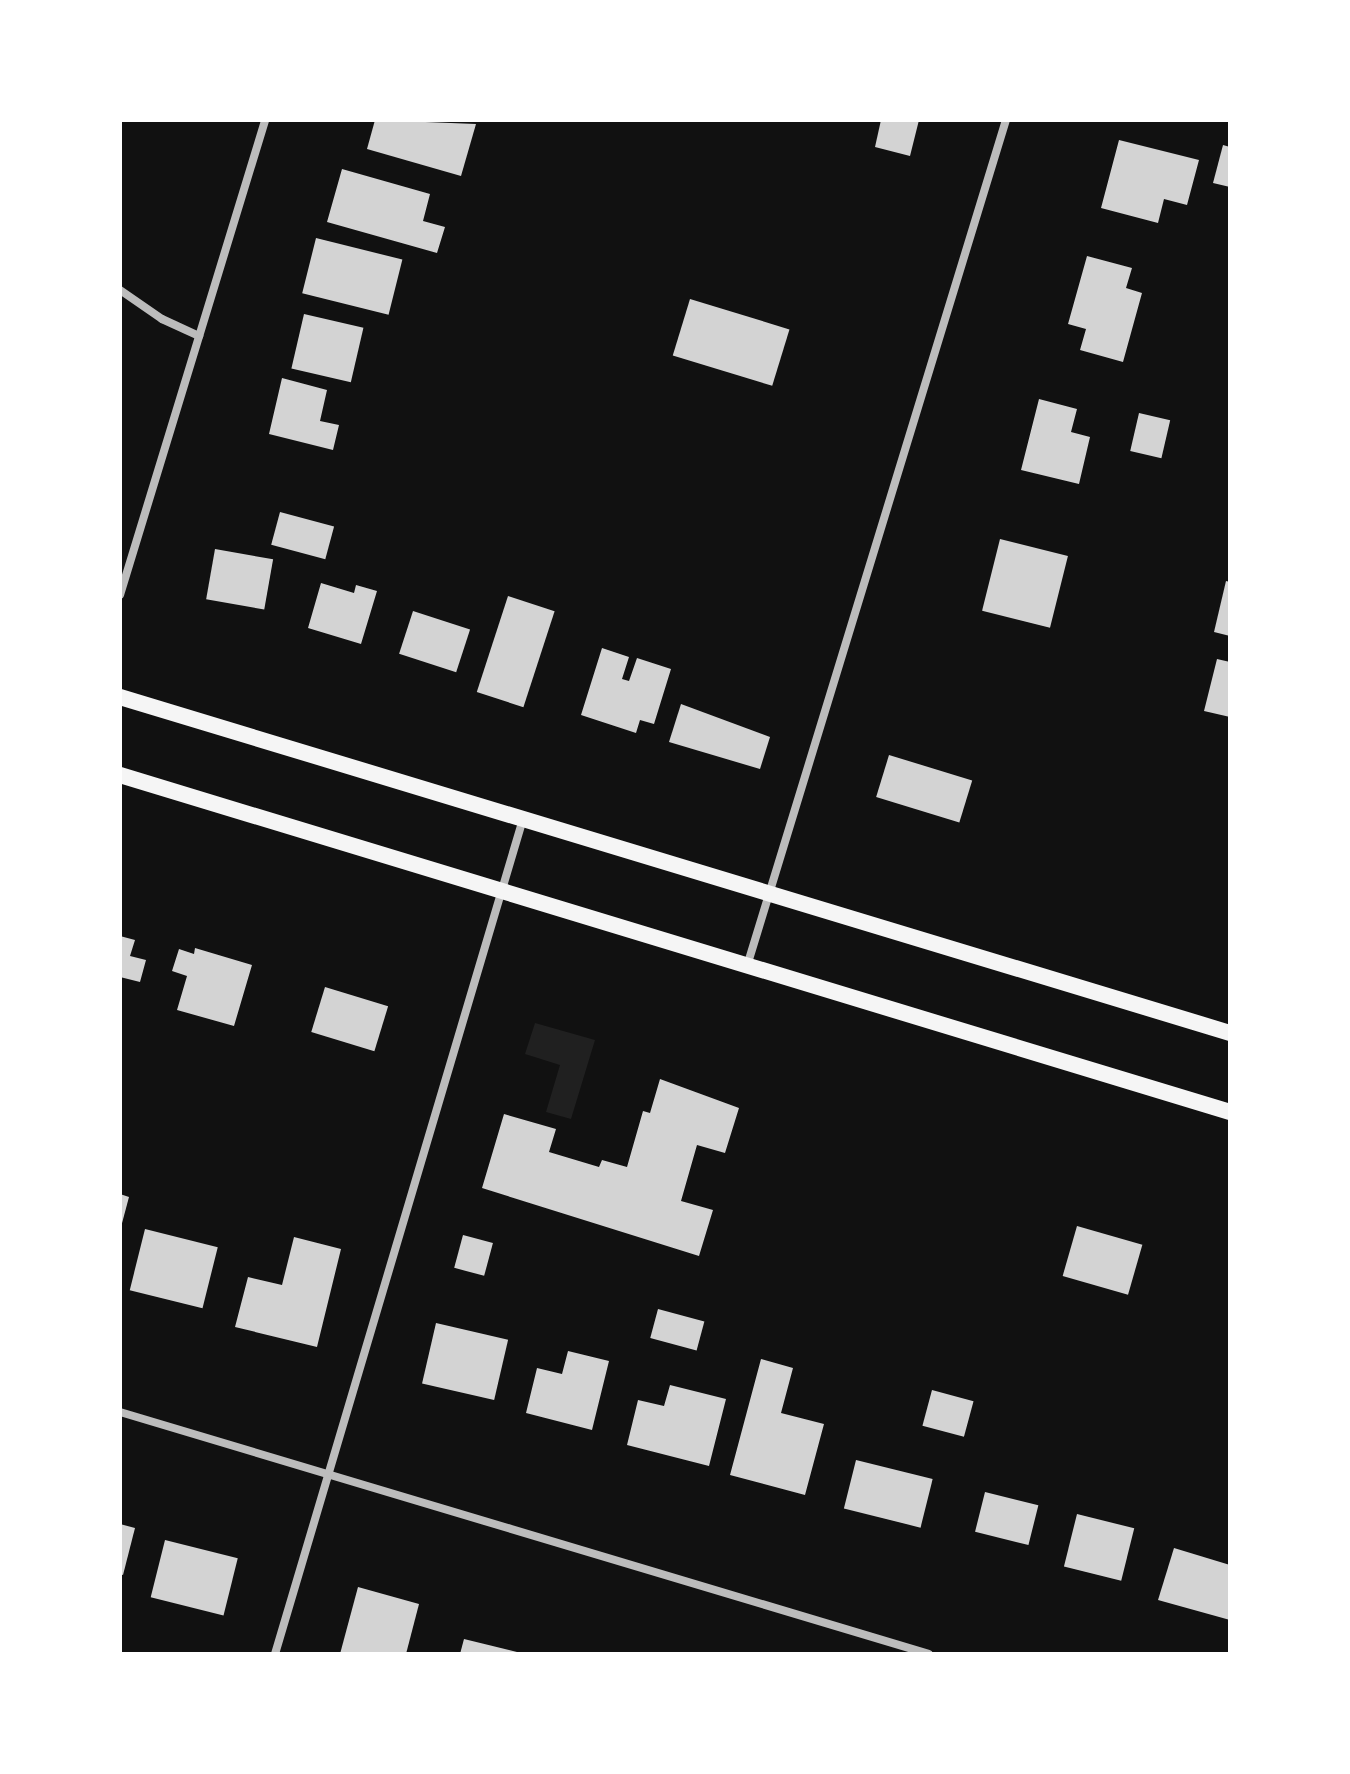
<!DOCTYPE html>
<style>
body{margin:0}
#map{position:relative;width:1350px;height:1774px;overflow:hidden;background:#111;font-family:"Varela Round",sans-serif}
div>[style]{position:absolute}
.green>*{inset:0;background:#202020}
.building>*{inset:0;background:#d3d3d3;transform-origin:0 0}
.minor>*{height:8px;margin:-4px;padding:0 4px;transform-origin:4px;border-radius:4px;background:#bcbcbc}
.secondary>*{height:16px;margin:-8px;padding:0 8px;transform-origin:8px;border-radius:8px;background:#f5f5f5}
span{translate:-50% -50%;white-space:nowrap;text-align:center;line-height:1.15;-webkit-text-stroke:8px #fff;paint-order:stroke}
.frame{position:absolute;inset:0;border:122px solid #fff;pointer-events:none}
</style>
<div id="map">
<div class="green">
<i style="clip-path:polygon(535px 1023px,595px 1040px,571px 1119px,546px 1112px,560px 1065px,525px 1054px)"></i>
</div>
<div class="building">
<i style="clip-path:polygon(375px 120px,476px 124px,461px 176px,367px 149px)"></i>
<i style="clip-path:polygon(881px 120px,919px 120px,910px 156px,875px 147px)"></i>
<i style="clip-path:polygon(1119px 140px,1199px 160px,1187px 205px,1164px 199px,1158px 223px,1101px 208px)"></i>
<i style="clip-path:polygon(1223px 145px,1230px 147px,1230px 187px,1213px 183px)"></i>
<i style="clip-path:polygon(342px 169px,430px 194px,423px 221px,445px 227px,437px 253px,327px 222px)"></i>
<i style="left:316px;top:238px;width:89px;height:57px;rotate:14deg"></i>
<i style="clip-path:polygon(1087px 256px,1132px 268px,1126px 288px,1142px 293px,1123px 362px,1080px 350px,1086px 329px,1068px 324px)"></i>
<i style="left:690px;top:299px;width:104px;height:59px;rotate:17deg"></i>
<i style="left:304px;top:314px;width:61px;height:56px;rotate:13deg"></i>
<i style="clip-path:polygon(282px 378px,327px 390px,320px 421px,339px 425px,333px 450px,269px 434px)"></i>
<i style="clip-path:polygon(1039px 399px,1077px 409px,1071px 432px,1090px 437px,1079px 484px,1021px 470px)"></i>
<i style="left:1139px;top:413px;width:32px;height:39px;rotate:13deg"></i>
<i style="left:280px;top:512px;width:56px;height:34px;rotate:15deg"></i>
<i style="left:1000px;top:539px;width:70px;height:74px;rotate:14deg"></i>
<i style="left:215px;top:549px;width:59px;height:51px;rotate:10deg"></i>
<i style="clip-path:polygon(1226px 581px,1230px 582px,1230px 636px,1214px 632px)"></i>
<i style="clip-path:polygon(321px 583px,354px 593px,356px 585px,377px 591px,361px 644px,308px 628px)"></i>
<i style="left:508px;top:596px;width:49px;height:101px;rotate:18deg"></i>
<i style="left:413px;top:611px;width:60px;height:45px;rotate:18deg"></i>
<i style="clip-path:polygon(602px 648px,629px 657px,622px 679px,629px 681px,637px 658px,671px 669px,654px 724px,640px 720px,636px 733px,581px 715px)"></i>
<i style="clip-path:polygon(1217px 659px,1230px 662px,1230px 717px,1204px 711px)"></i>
<i style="clip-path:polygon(681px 704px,770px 737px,760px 769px,669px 742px)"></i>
<i style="left:889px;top:755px;width:87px;height:44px;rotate:17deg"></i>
<i style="clip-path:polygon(120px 936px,135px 940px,130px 956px,146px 960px,140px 982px,120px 977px)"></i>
<i style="clip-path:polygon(195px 948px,252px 965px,234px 1026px,177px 1010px,187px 976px,172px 971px,179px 949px,194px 954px)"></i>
<i style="left:325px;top:987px;width:66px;height:47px;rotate:17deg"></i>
<i style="clip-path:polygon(660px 1079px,739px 1108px,725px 1153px,697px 1145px,681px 1201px,713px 1210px,699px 1256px,482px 1188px,504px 1114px,556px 1129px,549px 1152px,599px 1167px,602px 1160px,627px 1167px,643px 1111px,650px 1113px)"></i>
<i style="clip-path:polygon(120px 1194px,129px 1197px,121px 1227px,120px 1227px)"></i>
<i style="left:1077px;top:1226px;width:68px;height:52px;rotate:16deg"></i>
<i style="left:145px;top:1229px;width:75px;height:63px;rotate:14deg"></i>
<i style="left:463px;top:1235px;width:31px;height:34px;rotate:15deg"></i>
<i style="clip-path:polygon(294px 1237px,341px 1249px,317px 1347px,235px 1327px,248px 1277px,282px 1285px)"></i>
<i style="left:658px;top:1309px;width:48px;height:30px;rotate:15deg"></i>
<i style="left:436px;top:1323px;width:74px;height:62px;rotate:13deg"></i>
<i style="clip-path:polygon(568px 1351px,609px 1361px,592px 1430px,526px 1413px,537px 1368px,562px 1374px)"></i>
<i style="clip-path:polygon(761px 1359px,793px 1368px,781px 1413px,824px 1424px,805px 1495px,730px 1475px)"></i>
<i style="clip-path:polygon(670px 1385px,726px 1399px,709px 1466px,627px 1445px,638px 1400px,664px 1406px)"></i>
<i style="left:932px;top:1390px;width:43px;height:37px;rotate:15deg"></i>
<i style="left:856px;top:1460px;width:79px;height:50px;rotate:14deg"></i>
<i style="left:985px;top:1492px;width:55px;height:41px;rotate:14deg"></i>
<i style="left:1077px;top:1514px;width:59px;height:54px;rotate:14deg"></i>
<i style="clip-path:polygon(120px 1524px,135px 1528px,123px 1575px,120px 1574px)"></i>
<i style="left:165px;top:1540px;width:75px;height:59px;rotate:14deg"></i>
<i style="clip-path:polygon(1174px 1548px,1230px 1565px,1230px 1620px,1158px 1600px)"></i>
<i style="clip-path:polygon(358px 1587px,419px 1604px,406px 1654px,340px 1654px)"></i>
<i style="clip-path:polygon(464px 1639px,521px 1653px,521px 1654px,460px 1654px)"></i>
</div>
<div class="minor">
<i style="left:120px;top:290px;width:51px;rotate:34.6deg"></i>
<i style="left:162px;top:319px;width:41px;rotate:24.7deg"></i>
<i style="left:120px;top:595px;width:497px;rotate:-73deg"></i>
<i style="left:747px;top:966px;width:885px;rotate:-72.98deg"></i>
<i style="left:120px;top:1412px;width:844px;rotate:16.65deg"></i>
<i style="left:275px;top:1654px;width:871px;rotate:-73.46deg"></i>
</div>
<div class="secondary">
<i style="left:120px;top:697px;width:1160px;rotate:16.84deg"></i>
<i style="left:120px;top:775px;width:1160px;rotate:16.89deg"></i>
</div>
<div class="frame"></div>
</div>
